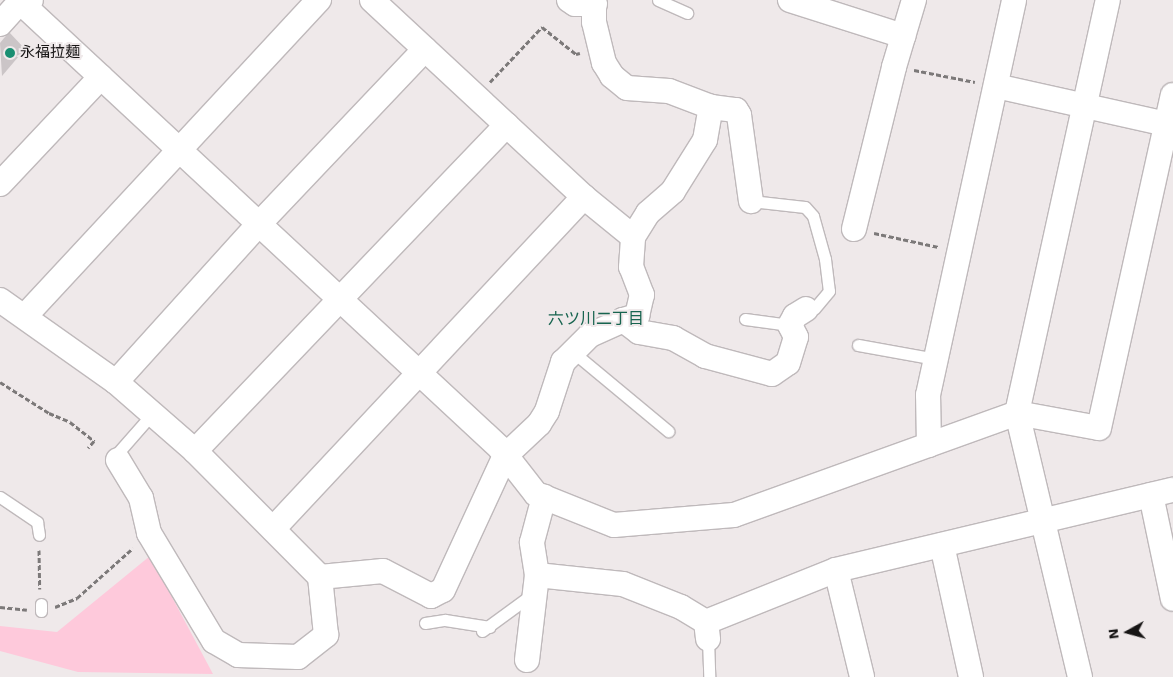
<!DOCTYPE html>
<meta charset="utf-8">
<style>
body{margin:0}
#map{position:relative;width:1173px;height:677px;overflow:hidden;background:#efe9ea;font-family:"Work Sans","Noto Sans JP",sans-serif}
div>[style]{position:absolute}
.green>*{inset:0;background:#fec9db}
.building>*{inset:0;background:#cbc5c7}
.path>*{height:3px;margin-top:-1.5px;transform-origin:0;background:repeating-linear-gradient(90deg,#7c7979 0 5px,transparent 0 7.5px)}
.roads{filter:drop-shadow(1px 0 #bfb9bb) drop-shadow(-1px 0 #bfb9bb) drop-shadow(0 1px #bfb9bb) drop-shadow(0 -1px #bfb9bb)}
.lane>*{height:11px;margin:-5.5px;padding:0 5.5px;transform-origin:5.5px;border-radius:5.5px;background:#fff}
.street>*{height:24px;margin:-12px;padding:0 12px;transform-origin:12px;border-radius:12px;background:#fff}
.dots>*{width:14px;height:14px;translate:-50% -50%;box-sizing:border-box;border:2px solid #efe9ea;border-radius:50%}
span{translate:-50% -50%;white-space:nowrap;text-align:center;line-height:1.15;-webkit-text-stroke:4px #efe9ea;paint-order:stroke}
.poi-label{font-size:15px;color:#171515}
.left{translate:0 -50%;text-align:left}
.neighbourhood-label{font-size:16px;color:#17644f}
.north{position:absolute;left:1103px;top:607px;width:50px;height:50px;-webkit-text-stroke:4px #efe9ea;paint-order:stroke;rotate:263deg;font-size:14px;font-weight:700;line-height:20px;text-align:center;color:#171515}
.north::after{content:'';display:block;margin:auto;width:18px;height:22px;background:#171515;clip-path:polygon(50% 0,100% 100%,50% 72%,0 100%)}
</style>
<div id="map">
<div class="green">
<i style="clip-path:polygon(150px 556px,213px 674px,78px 672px,0 651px,0 626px,57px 632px)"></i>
</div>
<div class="building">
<i style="clip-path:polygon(9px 32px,25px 49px,2px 76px,0 43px)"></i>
</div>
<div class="path">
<i style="left:914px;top:70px;width:62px;rotate:11.1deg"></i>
<i style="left:490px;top:82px;width:76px;rotate:-46.6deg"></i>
<i style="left:542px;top:27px;width:43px;rotate:38.5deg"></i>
<i style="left:576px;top:54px;width:4px;rotate:-14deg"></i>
<i style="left:874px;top:233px;width:66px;rotate:12.2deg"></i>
<i style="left:0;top:382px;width:58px;rotate:32.3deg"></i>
<i style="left:49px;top:413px;width:23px;rotate:23deg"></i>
<i style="left:70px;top:422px;width:31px;rotate:38deg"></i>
<i style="left:94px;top:441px;width:9px;rotate:131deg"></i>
<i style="left:39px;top:550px;width:39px;rotate:89deg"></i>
<i style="left:0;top:607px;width:27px;rotate:6deg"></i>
<i style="left:55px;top:607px;width:24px;rotate:-22deg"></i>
<i style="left:77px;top:598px;width:75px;rotate:-41.8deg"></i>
</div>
<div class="roads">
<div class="lane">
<i style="left:658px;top:0;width:32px;rotate:24deg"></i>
<i style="left:751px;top:201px;width:54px;rotate:6.3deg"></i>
<i style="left:805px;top:207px;width:12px;rotate:48deg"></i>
<i style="left:813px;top:216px;width:45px;rotate:74.4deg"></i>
<i style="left:825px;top:259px;width:32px;rotate:83deg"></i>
<i style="left:829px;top:291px;width:23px;rotate:130deg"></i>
<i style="left:745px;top:319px;width:45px;rotate:7.6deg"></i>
<i style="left:858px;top:345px;width:79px;rotate:10.2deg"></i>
<i style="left:573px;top:352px;width:124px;rotate:39.7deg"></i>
<i style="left:118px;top:460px;width:5px;rotate:-112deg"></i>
<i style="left:116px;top:455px;width:55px;rotate:-48.7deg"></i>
<i style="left:0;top:497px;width:45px;rotate:34deg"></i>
<i style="left:37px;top:522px;width:13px;rotate:81deg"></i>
<i style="left:41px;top:611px;width:7px;rotate:-90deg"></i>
<i style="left:425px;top:623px;width:20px;rotate:-9deg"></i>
<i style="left:445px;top:620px;width:45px;rotate:9deg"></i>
<i style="left:482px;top:631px;width:64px;rotate:-36.2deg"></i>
<i style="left:708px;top:639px;width:38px;rotate:88deg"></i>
</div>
<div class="street">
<i style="left:18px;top:0;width:658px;rotate:42.91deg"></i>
<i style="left:500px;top:448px;width:58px;rotate:52deg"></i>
<i style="left:536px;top:494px;width:84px;rotate:21.7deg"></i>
<i style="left:614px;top:525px;width:120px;rotate:-4.8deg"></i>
<i style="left:734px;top:515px;width:301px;rotate:-19.8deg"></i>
<i style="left:1017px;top:413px;width:83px;rotate:10.4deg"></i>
<i style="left:1099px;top:428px;width:341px;rotate:-77.5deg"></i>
<i style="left:372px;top:0;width:289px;rotate:42.9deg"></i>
<i style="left:584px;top:197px;width:63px;rotate:39.2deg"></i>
<i style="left:569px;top:0;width:7px;rotate:34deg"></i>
<i style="left:575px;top:4px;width:20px"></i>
<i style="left:594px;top:0;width:22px;rotate:90deg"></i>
<i style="left:594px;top:22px;width:42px;rotate:76.3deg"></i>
<i style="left:604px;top:63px;width:15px;rotate:58deg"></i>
<i style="left:612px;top:76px;width:19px;rotate:39deg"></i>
<i style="left:627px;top:88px;width:42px;rotate:4.1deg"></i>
<i style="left:669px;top:91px;width:45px;rotate:20.9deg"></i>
<i style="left:711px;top:107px;width:25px;rotate:7deg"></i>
<i style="left:736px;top:110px;width:6px;rotate:59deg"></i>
<i style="left:739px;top:115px;width:87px;rotate:82.1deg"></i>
<i style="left:790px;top:0;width:119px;rotate:17.7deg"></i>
<i style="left:0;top:24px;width:30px;rotate:-48deg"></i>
<i style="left:20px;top:2px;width:11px;rotate:-10deg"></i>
<i style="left:996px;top:86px;width:174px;rotate:12.6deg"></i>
<i style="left:0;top:184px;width:147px;rotate:-46.7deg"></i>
<i style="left:854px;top:229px;width:167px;rotate:-76.1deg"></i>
<i style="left:894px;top:67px;width:70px;rotate:-73.4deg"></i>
<i style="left:0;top:300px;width:142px;rotate:35.3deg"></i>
<i style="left:116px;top:382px;width:105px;rotate:41.1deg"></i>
<i style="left:195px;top:451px;width:177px;rotate:45.2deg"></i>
<i style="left:320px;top:577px;width:63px;rotate:-5.4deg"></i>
<i style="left:383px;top:571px;width:54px;rotate:27.5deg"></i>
<i style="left:431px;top:596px;width:13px;rotate:-27deg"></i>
<i style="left:443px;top:590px;width:148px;rotate:-65.2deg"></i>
<i style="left:505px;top:456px;width:47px;rotate:-43.3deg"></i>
<i style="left:539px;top:424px;width:15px;rotate:-58deg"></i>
<i style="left:547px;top:411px;width:52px;rotate:-71.9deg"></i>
<i style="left:563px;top:362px;width:38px;rotate:-45deg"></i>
<i style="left:590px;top:335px;width:36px;rotate:-24deg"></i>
<i style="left:623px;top:320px;width:15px;rotate:-16deg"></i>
<i style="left:637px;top:316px;width:22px;rotate:-77deg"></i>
<i style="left:642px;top:295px;width:30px;rotate:-111deg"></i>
<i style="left:631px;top:267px;width:30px;rotate:-86deg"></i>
<i style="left:633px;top:237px;width:28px;rotate:-58deg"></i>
<i style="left:648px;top:213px;width:33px;rotate:-41deg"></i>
<i style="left:673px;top:191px;width:60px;rotate:-57.9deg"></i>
<i style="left:705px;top:140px;width:34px;rotate:-80deg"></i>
<i style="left:25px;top:316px;width:432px;rotate:-47.1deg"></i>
<i style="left:623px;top:320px;width:20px;rotate:37deg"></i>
<i style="left:639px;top:332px;width:35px;rotate:10deg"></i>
<i style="left:673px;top:338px;width:37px;rotate:29deg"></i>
<i style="left:705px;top:356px;width:69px;rotate:15deg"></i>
<i style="left:772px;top:374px;width:19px;rotate:-35deg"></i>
<i style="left:788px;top:363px;width:27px;rotate:-73deg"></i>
<i style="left:796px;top:337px;width:13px;rotate:-117deg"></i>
<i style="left:790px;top:325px;width:10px;rotate:-61deg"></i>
<i style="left:795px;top:316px;width:13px;rotate:-32deg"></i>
<i style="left:116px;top:382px;width:213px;rotate:-47.9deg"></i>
<i style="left:259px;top:224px;width:241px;rotate:-46.5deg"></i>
<i style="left:929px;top:445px;width:50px;rotate:-91.1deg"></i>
<i style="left:928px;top:395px;width:404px;rotate:-77.7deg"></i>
<i style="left:195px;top:451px;width:451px;rotate:-46.3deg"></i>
<i style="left:118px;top:460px;width:44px;rotate:58.8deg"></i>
<i style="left:141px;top:498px;width:36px;rotate:77deg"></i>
<i style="left:149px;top:533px;width:126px;rotate:59deg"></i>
<i style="left:214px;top:641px;width:28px;rotate:30deg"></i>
<i style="left:238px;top:655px;width:60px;rotate:1.9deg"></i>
<i style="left:298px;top:657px;width:36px;rotate:-38deg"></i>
<i style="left:326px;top:635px;width:58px;rotate:-95.9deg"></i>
<i style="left:1151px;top:495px;width:106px;rotate:78.1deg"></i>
<i style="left:273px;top:529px;width:455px;rotate:-46.9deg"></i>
<i style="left:942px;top:545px;width:135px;rotate:77.6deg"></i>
<i style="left:836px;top:570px;width:110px;rotate:76.3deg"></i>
<i style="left:537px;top:575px;width:86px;rotate:6deg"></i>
<i style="left:623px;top:584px;width:62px;rotate:21.6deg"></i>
<i style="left:681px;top:607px;width:29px;rotate:31deg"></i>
<i style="left:706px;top:622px;width:17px;rotate:83deg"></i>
<i style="left:706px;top:622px;width:140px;rotate:-21.8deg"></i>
<i style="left:836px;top:570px;width:346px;rotate:-13.4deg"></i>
<i style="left:527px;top:660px;width:86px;rotate:-83.3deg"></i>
<i style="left:537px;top:575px;width:33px;rotate:-99deg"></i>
<i style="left:532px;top:542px;width:47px;rotate:-75.1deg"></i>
<i style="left:1080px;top:677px;width:271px;rotate:-103.4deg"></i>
<i style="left:1017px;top:413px;width:423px;rotate:-77.6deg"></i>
</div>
</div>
<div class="dots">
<i style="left:10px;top:53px;background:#1a8f72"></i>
</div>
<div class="poi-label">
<span class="left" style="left:20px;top:53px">永福拉麺</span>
</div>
<div class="neighbourhood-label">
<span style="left:596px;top:319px">六ツ川二丁目</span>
</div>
<div class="north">N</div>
</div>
